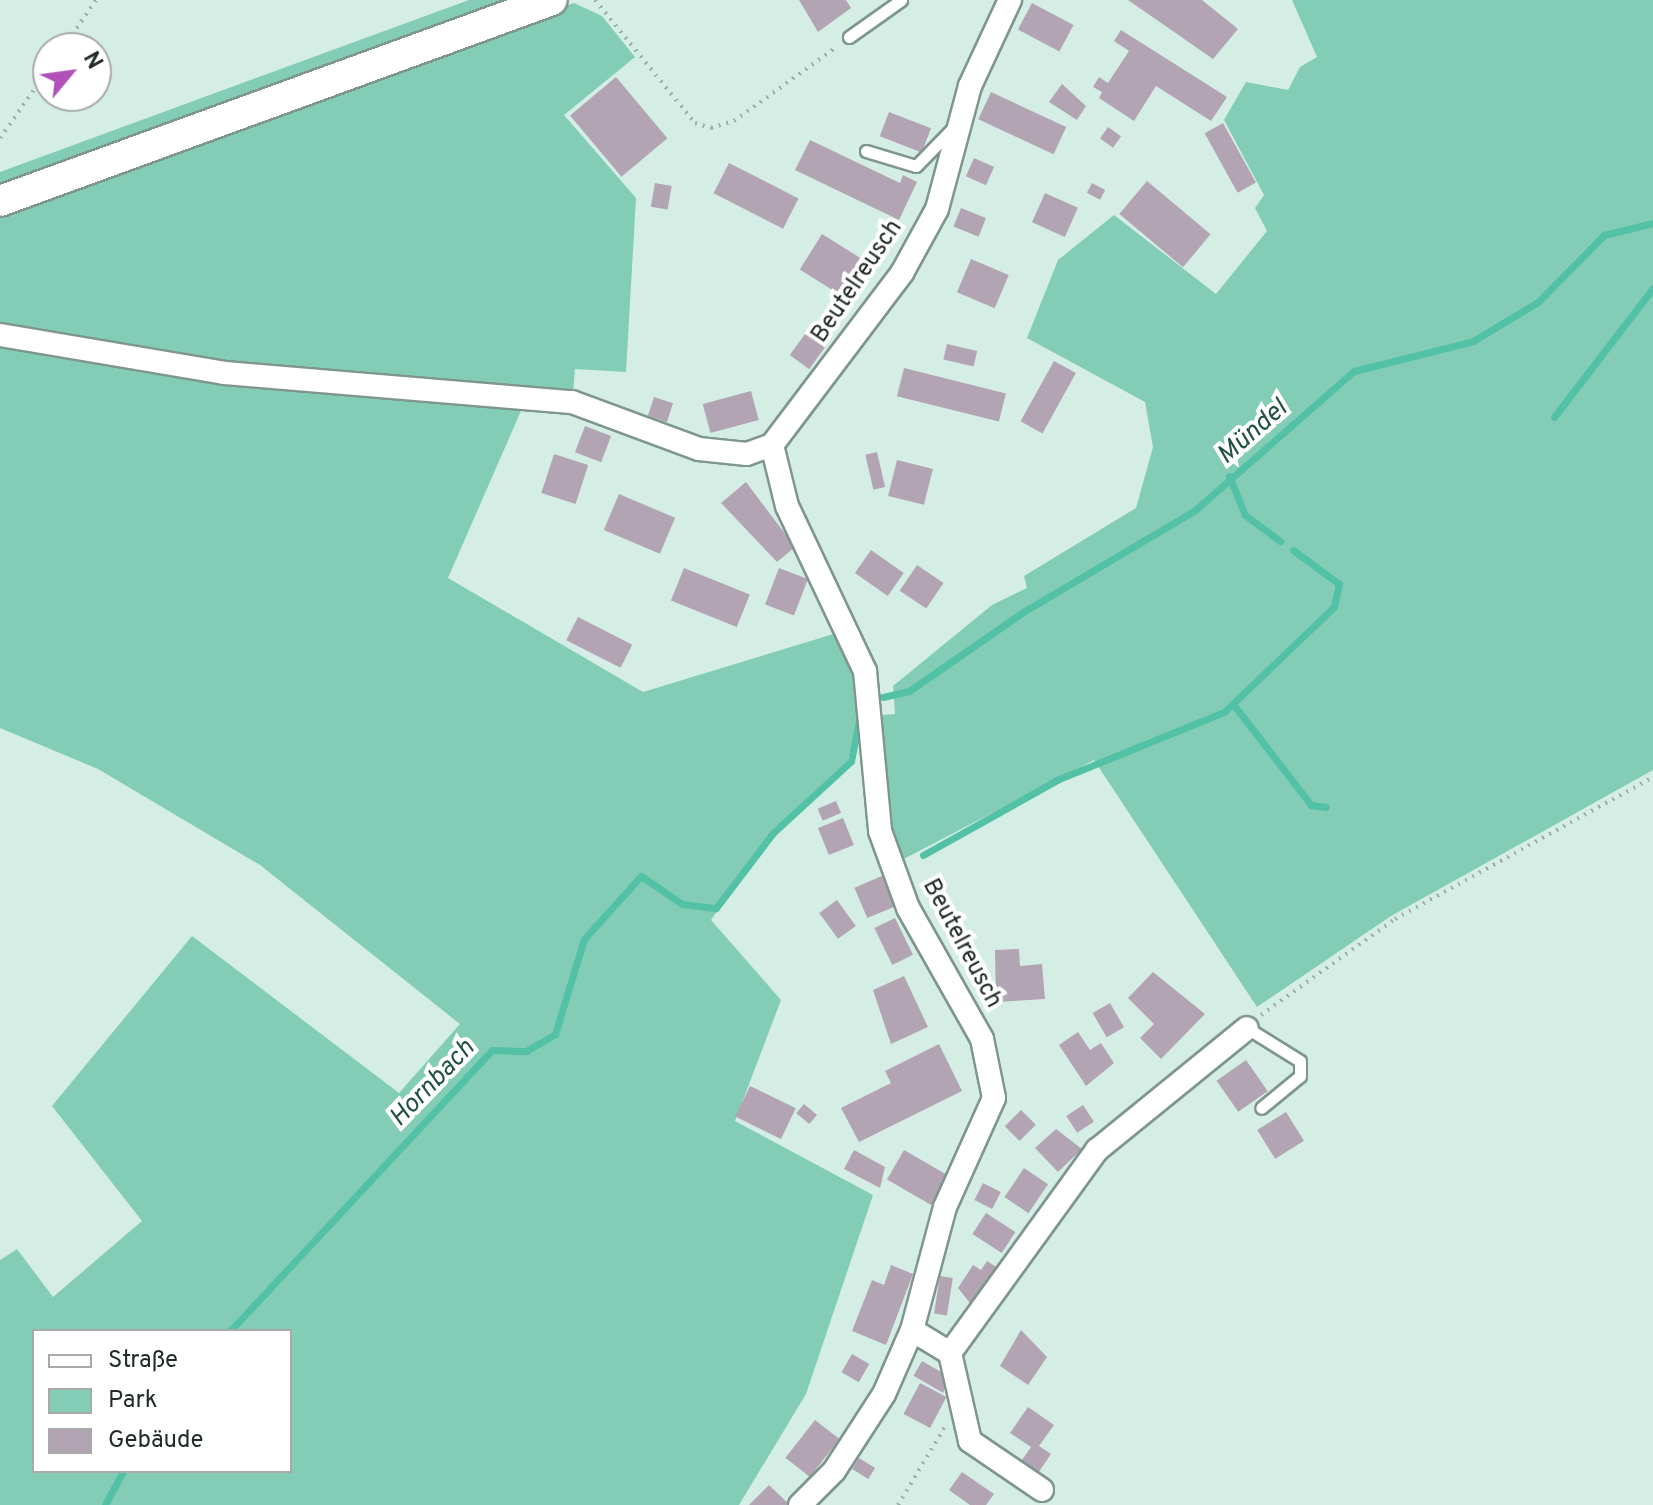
<!DOCTYPE html>
<meta charset="utf-8">
<style>
body{margin:0}
#map{position:relative;width:1653px;height:1505px;overflow:hidden;background:#d5eee5;font-family:Overpass,sans-serif}
div>[style]{position:absolute}
.green>*{inset:0;background:#83ccb6}
.stream>*{height:7px;margin:-3.5px;padding:0 3.5px;transform-origin:3.5px;border-radius:3.5px;background:#53c1a5}
.building>*{inset:0;background:#b3a4b4;transform-origin:0 0}
.path>*{height:4px;margin-top:-2px;transform-origin:0;background:repeating-linear-gradient(90deg,#9baea7 0 2px,transparent 0 8px)}
.roads{filter:drop-shadow(2px 0 #7f968f) drop-shadow(-2px 0 #7f968f) drop-shadow(0 2px #7f968f) drop-shadow(0 -2px #7f968f)}
.lane>*{height:11px;margin:-5.5px;padding:0 5.5px;transform-origin:5.5px;border-radius:5.5px;background:#fff}
.street>*{height:22px;margin:-11px;padding:0 11px;transform-origin:11px;border-radius:11px;background:#fff}
.secondary>*{height:30px;margin:-15px;padding:0 15px;transform-origin:15px;border-radius:15px;background:#fff}
span{translate:-50% -50%;white-space:nowrap;text-align:center;line-height:1.15;-webkit-text-stroke:8px #fff;paint-order:stroke}
.street-label{font-size:24px;color:#222b28}
.water-label{font-size:26px;color:#225144;font-style:italic}
.legend{position:absolute;left:32px;top:1329px;width:260px;height:144px;box-sizing:border-box;background:#fff;border:2px solid #a7aaa9;margin:0;padding:10px 14px;list-style:none;font-size:24px;color:#222b28}
.legend li{display:flex;align-items:center;gap:16px;height:40px}
.legend b{width:40px;border:2px solid #a7aaa9}
.north{position:absolute;left:32px;top:32px;width:80px;height:80px;box-sizing:border-box;background:#fff;border:2px solid #a7aaa9;border-radius:50%;rotate:61deg;font-size:22px;font-weight:700;line-height:32px;text-align:center;color:#222b28}
.north::after{content:'';display:block;margin:auto;width:28px;height:36px;background:#b050b8;clip-path:polygon(50% 0,100% 100%,50% 72%,0 100%)}
</style>
<div id="map">
<div class="green">
<i style="clip-path:polygon(469px 0,523px 0,0 190px,0 172px)"></i>
<i style="clip-path:polygon(1292px 0,1653px 0,1653px 770px,1391px 916px,1257px 1007px,1094px 760px,900px 861px,887px 825px,881px 715px,895px 714px,893px 686px,992px 605px,1027px 588px,1024px 576px,1136px 508px,1153px 447px,1145px 402px,1027px 338px,1058px 260px,1114px 215px,1216px 294px,1267px 231px,1255px 208px,1264px 195px,1224px 120px,1246px 82px,1288px 90px,1300px 67px,1317px 57px)"></i>
<i style="clip-path:polygon(574px 3px,602px 16px,635px 57px,564px 115px,636px 198px,626px 372px,575px 369px,573px 393px,257px 367px,0 325px,0 213px)"></i>
<i style="clip-path:polygon(evenodd,0 341px,524px 404px,448px 578px,643px 692px,840px 632px,863px 698px,848px 760px,772px 831px,711px 920px,781px 1000px,735px 1121px,873px 1195px,806px 1394px,739px 1505px,0 1505px,0 1260px,17px 1249px,53px 1297px,142px 1221px,52px 1106px,192px 936px,399px 1093px,460px 1024px,260px 865px,98px 769px,0 728px,0 341px,34px 1331px,290px 1331px,290px 1471px,34px 1471px,34px 1331px)"></i>
</div>
<div class="stream">
<i style="left:1554px;top:417px;width:163px;rotate:-52.5deg"></i>
<i style="left:1229px;top:476px;width:42px;rotate:67.7deg"></i>
<i style="left:1245px;top:515px;width:44px;rotate:36.6deg"></i>
<i style="left:883px;top:697px;width:27px;rotate:-13deg"></i>
<i style="left:909px;top:691px;width:139px;rotate:-34.7deg"></i>
<i style="left:1023px;top:612px;width:199px;rotate:-30.6deg"></i>
<i style="left:1194px;top:511px;width:213px;rotate:-41.2deg"></i>
<i style="left:1354px;top:371px;width:123px;rotate:-14.1deg"></i>
<i style="left:1473px;top:341px;width:76px;rotate:-31deg"></i>
<i style="left:1538px;top:302px;width:94px;rotate:-45.4deg"></i>
<i style="left:1604px;top:235px;width:50px;rotate:-13.8deg"></i>
<i style="left:1233px;top:704px;width:128px;rotate:52.3deg"></i>
<i style="left:1311px;top:805px;width:15px;rotate:8deg"></i>
<i style="left:923px;top:855px;width:156px;rotate:-29.2deg"></i>
<i style="left:1059px;top:779px;width:178px;rotate:-22.1deg"></i>
<i style="left:1224px;top:712px;width:152px;rotate:-43.7deg"></i>
<i style="left:1334px;top:607px;width:24px;rotate:-78deg"></i>
<i style="left:1339px;top:584px;width:57px;rotate:-143.5deg"></i>
<i style="left:230px;top:1331px;width:384px;rotate:-47deg"></i>
<i style="left:492px;top:1050px;width:34px;rotate:2deg"></i>
<i style="left:526px;top:1051px;width:34px;rotate:-30deg"></i>
<i style="left:555px;top:1034px;width:99px;rotate:-73deg"></i>
<i style="left:584px;top:939px;width:85px;rotate:-47.9deg"></i>
<i style="left:641px;top:876px;width:50px;rotate:34.3deg"></i>
<i style="left:682px;top:904px;width:34px;rotate:7deg"></i>
<i style="left:716px;top:908px;width:94px;rotate:-52.8deg"></i>
<i style="left:773px;top:833px;width:106px;rotate:-42.7deg"></i>
<i style="left:851px;top:761px;width:46px;rotate:-78.7deg"></i>
<i style="left:105px;top:1505px;width:38px;rotate:-62deg"></i>
</div>
<div class="building">
<i style="clip-path:polygon(799px 0,846px 0,851px 8px,818px 32px)"></i>
<i style="clip-path:polygon(1128px 0,1202px 0,1238px 29px,1213px 59px)"></i>
<i style="left:1032px;top:3px;width:47px;height:30px;rotate:28deg"></i>
<i style="clip-path:polygon(1121px 30px,1227px 97px,1211px 121px,1156px 86px,1134px 121px,1099px 98px,1102px 92px,1093px 87px,1099px 77px,1108px 83px,1129px 51px,1114px 41px)"></i>
<i style="left:616px;top:77px;width:80px;height:60px;rotate:50deg"></i>
<i style="clip-path:polygon(1062px 84px,1086px 106px,1077px 120px,1049px 102px)"></i>
<i style="left:991px;top:92px;width:83px;height:30px;rotate:25deg"></i>
<i style="left:889px;top:112px;width:45px;height:26px;rotate:21deg"></i>
<i style="left:1223px;top:123px;width:68px;height:21px;rotate:61deg"></i>
<i style="left:1108px;top:127px;width:16px;height:14px;rotate:35deg"></i>
<i style="clip-path:polygon(810px 140px,900px 183px,903px 175px,917px 182px,899px 220px,795px 170px)"></i>
<i style="left:974px;top:158px;width:22px;height:20px;rotate:24deg"></i>
<i style="left:729px;top:163px;width:78px;height:34px;rotate:27deg"></i>
<i style="left:1147px;top:181px;width:83px;height:43px;rotate:40deg"></i>
<i style="left:655px;top:183px;width:17px;height:24px;rotate:10deg"></i>
<i style="left:1092px;top:183px;width:15px;height:11px;rotate:28deg"></i>
<i style="left:1045px;top:193px;width:36px;height:32px;rotate:24deg"></i>
<i style="left:961px;top:208px;width:27px;height:20px;rotate:22deg"></i>
<i style="left:822px;top:234px;width:46px;height:42px;rotate:32deg"></i>
<i style="left:971px;top:259px;width:41px;height:36px;rotate:23deg"></i>
<i style="left:808px;top:330px;width:24px;height:31px;rotate:36deg"></i>
<i style="left:947px;top:344px;width:31px;height:16px;rotate:13deg"></i>
<i style="left:1054px;top:361px;width:25px;height:69px;rotate:29deg"></i>
<i style="left:904px;top:368px;width:105px;height:29px;rotate:14deg"></i>
<i style="left:751px;top:391px;width:30px;height:50px;rotate:75deg"></i>
<i style="left:654px;top:397px;width:20px;height:20px;rotate:18deg"></i>
<i style="left:585px;top:426px;width:28px;height:28px;rotate:21deg"></i>
<i style="left:877px;top:452px;width:36px;height:12px;rotate:77deg"></i>
<i style="left:554px;top:454px;width:36px;height:41px;rotate:18deg"></i>
<i style="left:897px;top:460px;width:37px;height:37px;rotate:14deg"></i>
<i style="clip-path:polygon(746px 482px,795px 547px,777px 562px,721px 503px)"></i>
<i style="left:619px;top:494px;width:61px;height:39px;rotate:23deg"></i>
<i style="left:871px;top:550px;width:40px;height:28px;rotate:35deg"></i>
<i style="left:917px;top:565px;width:32px;height:31px;rotate:34deg"></i>
<i style="left:684px;top:568px;width:71px;height:35px;rotate:22deg"></i>
<i style="left:779px;top:568px;width:31px;height:39px;rotate:21deg"></i>
<i style="left:578px;top:617px;width:61px;height:26px;rotate:27deg"></i>
<i style="left:836px;top:801px;width:13px;height:20px;rotate:67deg"></i>
<i style="left:843px;top:818px;width:29px;height:27px;rotate:68deg"></i>
<i style="left:882px;top:876px;width:33px;height:30px;rotate:67deg"></i>
<i style="left:837px;top:900px;width:32px;height:22px;rotate:54deg"></i>
<i style="left:895px;top:918px;width:41px;height:23px;rotate:64deg"></i>
<i style="clip-path:polygon(1019px 949px,1020px 966px,1042px 964px,1045px 999px,996px 1002px,995px 950px)"></i>
<i style="clip-path:polygon(1153px 972px,1205px 1014px,1161px 1059px,1140px 1038px,1154px 1024px,1128px 998px)"></i>
<i style="clip-path:polygon(904px 976px,928px 1027px,891px 1044px,873px 990px)"></i>
<i style="left:1110px;top:1003px;width:28px;height:20px;rotate:60deg"></i>
<i style="clip-path:polygon(1078px 1032px,1090px 1050px,1101px 1043px,1114px 1063px,1086px 1086px,1059px 1045px)"></i>
<i style="clip-path:polygon(939px 1044px,962px 1091px,859px 1142px,841px 1108px,891px 1083px,885px 1071px)"></i>
<i style="left:1246px;top:1060px;width:38px;height:36px;rotate:55deg"></i>
<i style="left:750px;top:1086px;width:51px;height:34px;rotate:26deg"></i>
<i style="left:804px;top:1104px;width:17px;height:12px;rotate:40deg"></i>
<i style="left:1083px;top:1105px;width:20px;height:20px;rotate:57deg"></i>
<i style="left:1021px;top:1110px;width:21px;height:23px;rotate:45deg"></i>
<i style="left:1286px;top:1112px;width:34px;height:34px;rotate:58deg"></i>
<i style="clip-path:polygon(1056px 1129px,1082px 1149px,1058px 1172px,1035px 1148px)"></i>
<i style="clip-path:polygon(854px 1150px,885px 1167px,880px 1188px,844px 1169px)"></i>
<i style="left:904px;top:1150px;width:51px;height:34px;rotate:30deg"></i>
<i style="left:1024px;top:1168px;width:29px;height:35px;rotate:34deg"></i>
<i style="left:983px;top:1183px;width:20px;height:19px;rotate:27deg"></i>
<i style="left:986px;top:1213px;width:35px;height:25px;rotate:33deg"></i>
<i style="clip-path:polygon(987px 1261px,1001px 1270px,973px 1307px,958px 1288px,973px 1265px,981px 1270px)"></i>
<i style="clip-path:polygon(891px 1265px,913px 1274px,886px 1345px,852px 1331px,872px 1280px,884px 1285px)"></i>
<i style="left:940px;top:1276px;width:13px;height:38px;rotate:9deg"></i>
<i style="clip-path:polygon(1021px 1330px,1047px 1357px,1028px 1385px,1000px 1366px)"></i>
<i style="left:852px;top:1354px;width:20px;height:21px;rotate:30deg"></i>
<i style="left:922px;top:1361px;width:34px;height:17px;rotate:30deg"></i>
<i style="left:920px;top:1383px;width:30px;height:35px;rotate:28deg"></i>
<i style="clip-path:polygon(1028px 1407px,1054px 1425px,1039px 1446px,1051px 1454px,1036px 1476px,1019px 1464px,1031px 1447px,1010px 1433px)"></i>
<i style="left:815px;top:1420px;width:31px;height:48px;rotate:38deg"></i>
<i style="left:859px;top:1458px;width:19px;height:13px;rotate:32deg"></i>
<i style="clip-path:polygon(962px 1472px,994px 1494px,986px 1505px,970px 1505px,949px 1490px)"></i>
<i style="clip-path:polygon(769px 1485px,790px 1505px,749px 1505px)"></i>
</div>
<div class="path">
<i style="left:595px;top:0;width:159px;rotate:50.9deg"></i>
<i style="left:695px;top:123px;width:17px;rotate:17deg"></i>
<i style="left:711px;top:128px;width:24px;rotate:-17deg"></i>
<i style="left:734px;top:121px;width:128px;rotate:-35.8deg"></i>
<i style="left:63px;top:48px;width:58px;rotate:-55.5deg"></i>
<i style="left:0;top:138px;width:83px;rotate:-54.8deg"></i>
<i style="left:1261px;top:1015px;width:165px;rotate:-35.6deg"></i>
<i style="left:1395px;top:919px;width:294px;rotate:-28.8deg"></i>
<i style="left:898px;top:1505px;width:90px;rotate:-59.1deg"></i>
</div>
<div class="roads">
<div class="lane">
<i style="left:849px;top:37px;width:64px;rotate:-35.4deg"></i>
<i style="left:866px;top:151px;width:52px;rotate:16.7deg"></i>
<i style="left:916px;top:166px;width:54px;rotate:-45.7deg"></i>
<i style="left:1247px;top:1028px;width:62px;rotate:31.9deg"></i>
<i style="left:1300px;top:1061px;width:15px;rotate:90deg"></i>
<i style="left:1300px;top:1076px;width:50px;rotate:140.6deg"></i>
</div>
<div class="street">
<i style="left:0;top:335px;width:227px;rotate:9.6deg"></i>
<i style="left:224px;top:373px;width:349px;rotate:4.8deg"></i>
<i style="left:572px;top:402px;width:135px;rotate:20.3deg"></i>
<i style="left:699px;top:449px;width:48px;rotate:5.9deg"></i>
<i style="left:747px;top:454px;width:27px;rotate:-20deg"></i>
<i style="left:772px;top:445px;width:216px;rotate:-52.9deg"></i>
<i style="left:902px;top:273px;width:73px;rotate:-61.3deg"></i>
<i style="left:937px;top:209px;width:127px;rotate:-75deg"></i>
<i style="left:970px;top:86px;width:95px;rotate:-65.1deg"></i>
<i style="left:772px;top:445px;width:63px;rotate:76.2deg"></i>
<i style="left:787px;top:506px;width:183px;rotate:64.7deg"></i>
<i style="left:865px;top:671px;width:161px;rotate:84.6deg"></i>
<i style="left:880px;top:831px;width:82px;rotate:70deg"></i>
<i style="left:908px;top:908px;width:150px;rotate:60.5deg"></i>
<i style="left:982px;top:1039px;width:60px;rotate:78.5deg"></i>
<i style="left:994px;top:1098px;width:120px;rotate:114.2deg"></i>
<i style="left:945px;top:1207px;width:127px;rotate:105deg"></i>
<i style="left:912px;top:1330px;width:70px;rotate:113.6deg"></i>
<i style="left:884px;top:1394px;width:92px;rotate:123deg"></i>
<i style="left:834px;top:1471px;width:48px;rotate:135deg"></i>
<i style="left:912px;top:1330px;width:44px;rotate:31.2deg"></i>
<i style="left:950px;top:1353px;width:90px;rotate:77.2deg"></i>
<i style="left:970px;top:1441px;width:87px;rotate:34.2deg"></i>
<i style="left:950px;top:1353px;width:251px;rotate:-54.1deg"></i>
<i style="left:1097px;top:1150px;width:193px;rotate:-39.1deg"></i>
</div>
<div class="secondary">
<i style="left:0;top:201px;width:587px;rotate:-20.01deg"></i>
</div>
</div>
<div class="street-label">
<span style="left:858px;top:282px;rotate:-56deg">Beutelreusch</span>
<span style="left:961px;top:944px;rotate:62deg">Beutelreusch</span>
</div>
<div class="water-label">
<span style="left:1253px;top:433px;rotate:-41deg">Mündel</span>
<span style="left:433px;top:1084px;rotate:-46deg">Hornbach</span>
</div>
<ul class="legend">
<li><b style="height:10px;background:#fff"></b>Straße</li>
<li><b style="height:22px;background:#83ccb6"></b>Park</li>
<li><b style="height:22px;background:#b3a4b4"></b>Gebäude</li>
</ul>
<div class="north">N</div>
</div>
